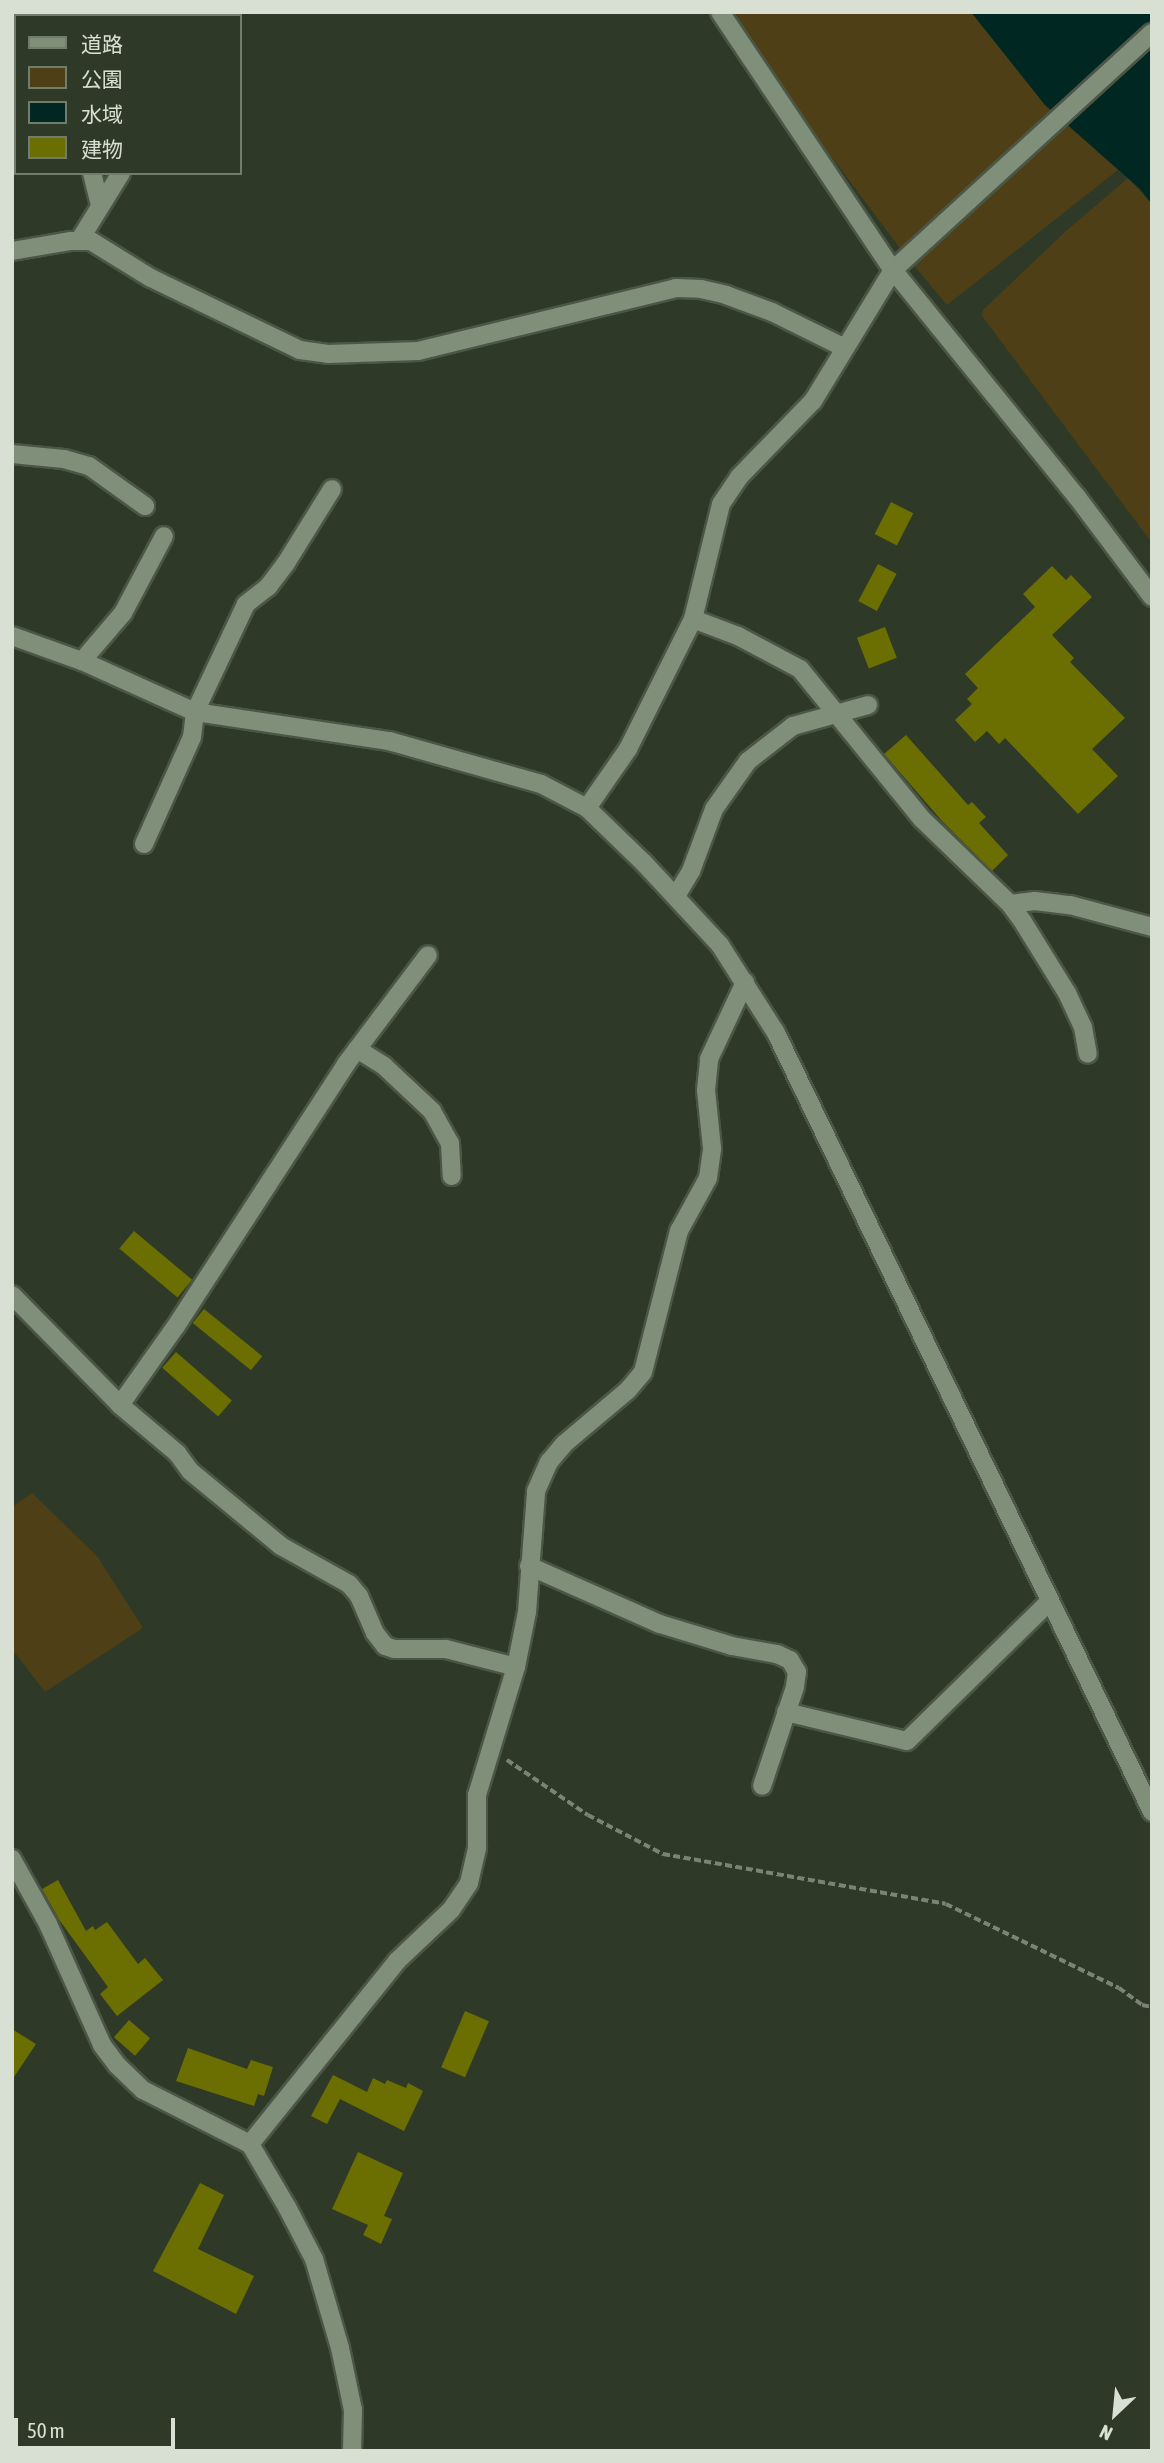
<!DOCTYPE html>
<meta charset="utf-8">
<style>
body{margin:0}
#map{position:relative;width:1164px;height:2463px;overflow:hidden;background:#2e3a27;font-family:"Asap Condensed","Noto Sans JP",sans-serif}
div>[style]{position:absolute}
.green>*{inset:0;background:#4e3f16}
.water>*{inset:0;background:#002721}
.building>*{inset:0;background:#6b6e00;transform-origin:0 0}
.path>*{height:3.5px;margin-top:-1.75px;transform-origin:0;background:repeating-linear-gradient(90deg,#798474 0 7px,transparent 0 10.5px)}
.roads{filter:drop-shadow(2px 0 #4c5647) drop-shadow(-2px 0 #4c5647) drop-shadow(0 2px #4c5647) drop-shadow(0 -2px #4c5647)}
.street>*{height:18px;margin:-9px;padding:0 9px;transform-origin:9px;border-radius:9px;background:#808f79}
.secondary>*{height:18px;margin:-9px;padding:0 9px;transform-origin:9px;border-radius:9px;background:#808f79}
span{translate:-50% -50%;white-space:nowrap;text-align:center;line-height:1.15;-webkit-text-stroke:6px #2e3a27;paint-order:stroke}
.frame{position:absolute;inset:0;border:14px solid #d8e0d4;pointer-events:none}
.legend{position:absolute;left:14px;top:14px;width:228px;height:161px;box-sizing:border-box;background:#2e3a27;border:2px solid #727c6c;margin:0;padding:9px 12px;list-style:none;font-size:21px;color:#d8e0d4}
.legend li{display:flex;align-items:center;gap:14px;height:35px}
.legend b{width:35px;border:2px solid #727c6c}
.north{position:absolute;left:1080px;top:2379px;width:70px;height:70px;-webkit-text-stroke:5px #2e3a27;paint-order:stroke;rotate:206deg;font-size:19px;font-weight:700;line-height:28px;text-align:center;color:#d8e0d4}
.north::after{content:'';display:block;margin:auto;width:24px;height:32px;background:#d8e0d4;clip-path:polygon(50% 0,100% 100%,50% 72%,0 100%)}
.scale{position:absolute;left:14px;top:2418px;width:161px;height:32px;box-sizing:border-box;border:4px solid #d8e0d4;border-top:0;padding-left:9px;font-size:21px;line-height:24px;white-space:nowrap;color:#d8e0d4;-webkit-text-stroke:5px #2e3a27;paint-order:stroke}
</style>
<div id="map">
<div class="green">
<i style="clip-path:polygon(733px 12px,971px 12px,1045px 105px,1118px 170px,947px 305px,899px 247px,801px 116px)"></i>
<i style="clip-path:polygon(1128px 178px,1152px 204px,1152px 543px,982px 316px,983px 310px,1067px 230px)"></i>
<i style="clip-path:polygon(32px 1493px,97px 1556px,143px 1628px,45px 1692px,12px 1649px,12px 1507px)"></i>
</div>
<div class="water">
<i style="clip-path:polygon(971px 12px,1152px 12px,1152px 204px,1139px 188px,1045px 105px)"></i>
</div>
<div class="building">
<i style="left:891px;top:502px;width:25px;height:36px;rotate:27deg"></i>
<i style="left:878px;top:564px;width:21px;height:42px;rotate:28deg"></i>
<i style="clip-path:polygon(1052px 566px,1066px 580px,1071px 575px,1092px 597px,1052px 635px,1074px 658px,1070px 662px,1125px 718px,1092px 749px,1118px 776px,1078px 814px,1005px 738px,999px 744px,987px 731px,975px 742px,955px 720px,972px 704px,967px 699px,978px 688px,965px 674px,1035px 607px,1023px 594px)"></i>
<i style="left:885px;top:627px;width:33px;height:30px;rotate:69deg"></i>
<i style="clip-path:polygon(906px 735px,968px 805px,972px 802px,986px 817px,979px 823px,1008px 855px,992px 871px,942px 821px,884px 754px)"></i>
<i style="left:134px;top:1231px;width:76px;height:23px;rotate:40deg"></i>
<i style="left:204px;top:1309px;width:75px;height:18px;rotate:39deg"></i>
<i style="left:176px;top:1352px;width:74px;height:21px;rotate:41deg"></i>
<i style="clip-path:polygon(58px 1880px,86px 1931px,93px 1926px,95px 1930px,107px 1922px,138px 1964px,145px 1958px,163px 1980px,117px 2016px,100px 1994px,108px 1987px,60px 1921px,42px 1889px)"></i>
<i style="left:465px;top:2011px;width:26px;height:61px;rotate:23deg"></i>
<i style="left:129px;top:2020px;width:28px;height:23px;rotate:41deg"></i>
<i style="clip-path:polygon(12px 2029px,36px 2044px,12px 2080px)"></i>
<i style="clip-path:polygon(188px 2048px,247px 2069px,251px 2060px,273px 2067px,264px 2096px,258px 2094px,254px 2106px,176px 2081px)"></i>
<i style="clip-path:polygon(333px 2075px,367px 2092px,373px 2078px,385px 2084px,387px 2080px,406px 2088px,408px 2083px,423px 2091px,404px 2131px,340px 2099px,327px 2124px,311px 2116px)"></i>
<i style="clip-path:polygon(358px 2152px,403px 2173px,384px 2216px,392px 2219px,381px 2244px,363px 2235px,368px 2225px,332px 2209px)"></i>
<i style="clip-path:polygon(200px 2183px,224px 2195px,198px 2249px,254px 2276px,236px 2314px,153px 2271px)"></i>
</div>
<div class="path">
<i style="left:507px;top:1760px;width:98px;rotate:34.2deg"></i>
<i style="left:588px;top:1815px;width:85px;rotate:27.5deg"></i>
<i style="left:663px;top:1854px;width:287px;rotate:10deg"></i>
<i style="left:946px;top:1904px;width:192px;rotate:25.9deg"></i>
<i style="left:1119px;top:1988px;width:29px;rotate:36deg"></i>
<i style="left:1142px;top:2005px;width:10px;rotate:11deg"></i>
</div>
<div class="roads">
<div class="street">
<i style="left:38px;top:12px;width:4px;rotate:76deg"></i>
<i style="left:720px;top:12px;width:311px;rotate:56.2deg"></i>
<i style="left:893px;top:270px;width:292px;rotate:51deg"></i>
<i style="left:1077px;top:497px;width:125px;rotate:53.1deg"></i>
<i style="left:222px;top:16px;width:4px;rotate:-63deg"></i>
<i style="left:92px;top:173px;width:34px;rotate:76deg"></i>
<i style="left:79px;top:241px;width:80px;rotate:-58.3deg"></i>
<i style="left:12px;top:251px;width:60px;rotate:-9.6deg"></i>
<i style="left:71px;top:241px;width:20px"></i>
<i style="left:91px;top:241px;width:70px;rotate:31.7deg"></i>
<i style="left:151px;top:278px;width:165px;rotate:25.8deg"></i>
<i style="left:300px;top:350px;width:28px;rotate:8deg"></i>
<i style="left:328px;top:354px;width:90px;rotate:-1.9deg"></i>
<i style="left:418px;top:351px;width:266px;rotate:-13.7deg"></i>
<i style="left:676px;top:288px;width:25px;rotate:2deg"></i>
<i style="left:701px;top:289px;width:26px;rotate:13deg"></i>
<i style="left:726px;top:295px;width:49px;rotate:20.3deg"></i>
<i style="left:772px;top:312px;width:81px;rotate:26.3deg"></i>
<i style="left:12px;top:454px;width:52px;rotate:5.5deg"></i>
<i style="left:64px;top:459px;width:26px;rotate:16deg"></i>
<i style="left:89px;top:466px;width:69px;rotate:35.5deg"></i>
<i style="left:693px;top:619px;width:48px;rotate:20.7deg"></i>
<i style="left:738px;top:636px;width:70px;rotate:28deg"></i>
<i style="left:800px;top:669px;width:193px;rotate:50.9deg"></i>
<i style="left:922px;top:819px;width:122px;rotate:44deg"></i>
<i style="left:1010px;top:904px;width:22px;rotate:54deg"></i>
<i style="left:1023px;top:922px;width:84px;rotate:58.2deg"></i>
<i style="left:1067px;top:993px;width:38px;rotate:65deg"></i>
<i style="left:1083px;top:1027px;width:27px;rotate:80deg"></i>
<i style="left:82px;top:661px;width:63px;rotate:-49.5deg"></i>
<i style="left:123px;top:613px;width:87px;rotate:-62deg"></i>
<i style="left:587px;top:808px;width:72px;rotate:-55.2deg"></i>
<i style="left:628px;top:749px;width:145px;rotate:-63.4deg"></i>
<i style="left:693px;top:619px;width:118px;rotate:-76.3deg"></i>
<i style="left:721px;top:504px;width:32px;rotate:-56deg"></i>
<i style="left:739px;top:477px;width:106px;rotate:-45.8deg"></i>
<i style="left:813px;top:401px;width:153px;rotate:-58.6deg"></i>
<i style="left:893px;top:270px;width:351px;rotate:-42.5deg"></i>
<i style="left:144px;top:844px;width:117px;rotate:-65.8deg"></i>
<i style="left:192px;top:737px;width:25px;rotate:-83deg"></i>
<i style="left:195px;top:712px;width:119px;rotate:-64.7deg"></i>
<i style="left:246px;top:604px;width:28px;rotate:-38deg"></i>
<i style="left:268px;top:587px;width:30px;rotate:-53deg"></i>
<i style="left:286px;top:563px;width:87px;rotate:-58.1deg"></i>
<i style="left:676px;top:896px;width:29px;rotate:-59deg"></i>
<i style="left:691px;top:871px;width:66px;rotate:-69.6deg"></i>
<i style="left:714px;top:809px;width:59px;rotate:-54.7deg"></i>
<i style="left:748px;top:761px;width:57px;rotate:-37.9deg"></i>
<i style="left:793px;top:726px;width:78px;rotate:-15.6deg"></i>
<i style="left:1010px;top:904px;width:25px;rotate:-7deg"></i>
<i style="left:1035px;top:901px;width:35px;rotate:7deg"></i>
<i style="left:1070px;top:905px;width:85px;rotate:15deg"></i>
<i style="left:357px;top:1049px;width:32px;rotate:32deg"></i>
<i style="left:384px;top:1066px;width:66px;rotate:43.2deg"></i>
<i style="left:432px;top:1111px;width:37px;rotate:61deg"></i>
<i style="left:450px;top:1143px;width:33px;rotate:87deg"></i>
<i style="left:12px;top:1295px;width:154px;rotate:45.5deg"></i>
<i style="left:120px;top:1405px;width:75px;rotate:40.1deg"></i>
<i style="left:177px;top:1453px;width:22px;rotate:54deg"></i>
<i style="left:190px;top:1471px;width:118px;rotate:39.5deg"></i>
<i style="left:281px;top:1546px;width:78px;rotate:29.2deg"></i>
<i style="left:349px;top:1584px;width:16px;rotate:50deg"></i>
<i style="left:359px;top:1596px;width:40px;rotate:66.6deg"></i>
<i style="left:375px;top:1633px;width:16px;rotate:52deg"></i>
<i style="left:385px;top:1646px;width:9px;rotate:18deg"></i>
<i style="left:394px;top:1649px;width:52px"></i>
<i style="left:446px;top:1649px;width:72px;rotate:14.4deg"></i>
<i style="left:120px;top:1405px;width:97px;rotate:-54.7deg"></i>
<i style="left:176px;top:1326px;width:312px;rotate:-57deg"></i>
<i style="left:346px;top:1064px;width:136px;rotate:-53deg"></i>
<i style="left:529px;top:1566px;width:143px;rotate:23.9deg"></i>
<i style="left:660px;top:1624px;width:75px;rotate:17deg"></i>
<i style="left:732px;top:1646px;width:46px;rotate:10.1deg"></i>
<i style="left:777px;top:1654px;width:14px;rotate:25deg"></i>
<i style="left:790px;top:1660px;width:14px;rotate:60deg"></i>
<i style="left:797px;top:1672px;width:15px;rotate:98deg"></i>
<i style="left:795px;top:1687px;width:104px;rotate:108.4deg"></i>
<i style="left:786px;top:1712px;width:124px;rotate:13.5deg"></i>
<i style="left:907px;top:1741px;width:200px;rotate:-44.4deg"></i>
<i style="left:12px;top:1859px;width:74px;rotate:61deg"></i>
<i style="left:48px;top:1924px;width:133px;rotate:65.9deg"></i>
<i style="left:102px;top:2045px;width:25px;rotate:53deg"></i>
<i style="left:117px;top:2065px;width:36px;rotate:44deg"></i>
<i style="left:143px;top:2090px;width:120px;rotate:26.8deg"></i>
<i style="left:250px;top:2144px;width:73px;rotate:59.6deg"></i>
<i style="left:287px;top:2207px;width:59px;rotate:62.6deg"></i>
<i style="left:314px;top:2259px;width:93px;rotate:73.7deg"></i>
<i style="left:340px;top:2348px;width:63px;rotate:78.2deg"></i>
<i style="left:353px;top:2410px;width:41px;rotate:91.4deg"></i>
<i style="left:250px;top:2144px;width:235px;rotate:-51.2deg"></i>
<i style="left:397px;top:1961px;width:74px;rotate:-43.4deg"></i>
<i style="left:451px;top:1910px;width:32px;rotate:-56deg"></i>
<i style="left:469px;top:1883px;width:36px;rotate:-77deg"></i>
<i style="left:477px;top:1848px;width:53px;rotate:-90deg"></i>
<i style="left:477px;top:1795px;width:134px;rotate:-73.1deg"></i>
<i style="left:516px;top:1667px;width:56px;rotate:-78.7deg"></i>
<i style="left:527px;top:1612px;width:121px;rotate:-85.7deg"></i>
<i style="left:536px;top:1491px;width:32px;rotate:-66deg"></i>
<i style="left:549px;top:1462px;width:23px;rotate:-50deg"></i>
<i style="left:564px;top:1444px;width:84px;rotate:-40.2deg"></i>
<i style="left:628px;top:1390px;width:23px;rotate:-50deg"></i>
<i style="left:643px;top:1372px;width:146px;rotate:-75.7deg"></i>
<i style="left:679px;top:1231px;width:60px;rotate:-61.3deg"></i>
<i style="left:708px;top:1178px;width:30px;rotate:-82deg"></i>
<i style="left:712px;top:1148px;width:58px;rotate:-95.9deg"></i>
<i style="left:706px;top:1090px;width:31px;rotate:-84deg"></i>
<i style="left:709px;top:1059px;width:85px;rotate:-64.9deg"></i>
</div>
<div class="secondary">
<i style="left:12px;top:636px;width:74px;rotate:19.7deg"></i>
<i style="left:82px;top:661px;width:124px;rotate:24.3deg"></i>
<i style="left:195px;top:712px;width:196px;rotate:8.5deg"></i>
<i style="left:389px;top:741px;width:158px;rotate:15.8deg"></i>
<i style="left:541px;top:784px;width:52px;rotate:27.6deg"></i>
<i style="left:587px;top:808px;width:78px;rotate:44deg"></i>
<i style="left:643px;top:862px;width:113px;rotate:47.1deg"></i>
<i style="left:720px;top:945px;width:104px;rotate:57.5deg"></i>
<i style="left:776px;top:1033px;width:865px;rotate:64.23deg"></i>
</div>
</div>
<div class="frame"></div>
<ul class="legend">
<li><b style="height:9px;background:#808f79"></b>道路</li>
<li><b style="height:19px;background:#4e3f16"></b>公園</li>
<li><b style="height:19px;background:#002721"></b>水域</li>
<li><b style="height:19px;background:#6b6e00"></b>建物</li>
</ul>
<div class="north">N</div>
<div class="scale">50 m</div>
</div>
